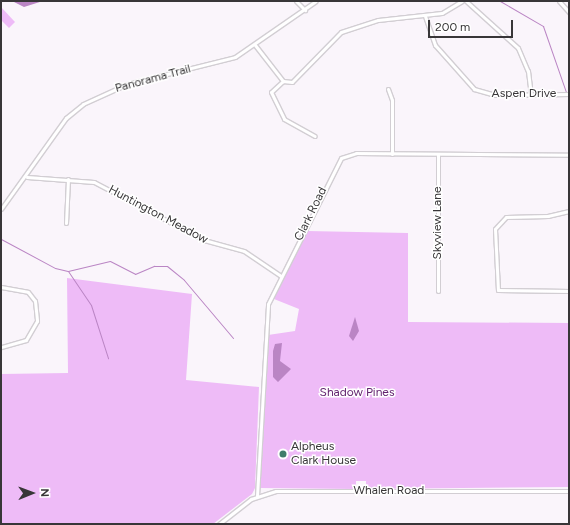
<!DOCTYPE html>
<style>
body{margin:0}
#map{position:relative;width:570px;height:525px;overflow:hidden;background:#faf5fb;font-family:Figtree,sans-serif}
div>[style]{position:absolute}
.green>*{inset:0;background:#eebbf7}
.water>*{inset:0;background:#ba85c4}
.stream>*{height:1px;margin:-0.5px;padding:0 0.5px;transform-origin:0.5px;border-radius:0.5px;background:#ba85c4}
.roads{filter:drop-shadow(1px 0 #d2ced3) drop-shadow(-1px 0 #d2ced3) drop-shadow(0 1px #d2ced3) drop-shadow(0 -1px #d2ced3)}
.minor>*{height:3px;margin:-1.5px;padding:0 1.5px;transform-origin:1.5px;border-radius:1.5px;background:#fff}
.dots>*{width:11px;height:11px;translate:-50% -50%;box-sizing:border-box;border:2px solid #fff;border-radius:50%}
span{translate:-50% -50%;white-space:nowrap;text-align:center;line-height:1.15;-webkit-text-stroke:3px #fff;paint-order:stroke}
.street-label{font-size:12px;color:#383638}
.park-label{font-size:12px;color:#63236f}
.poi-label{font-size:12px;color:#383638}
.left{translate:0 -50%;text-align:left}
.frame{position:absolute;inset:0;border:2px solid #383638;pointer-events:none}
.north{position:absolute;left:12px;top:473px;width:40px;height:40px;-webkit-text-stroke:3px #fff;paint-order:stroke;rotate:89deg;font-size:11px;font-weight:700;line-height:16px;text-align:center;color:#383638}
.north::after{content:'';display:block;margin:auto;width:14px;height:18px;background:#383638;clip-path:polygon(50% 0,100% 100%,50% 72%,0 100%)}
.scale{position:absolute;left:428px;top:20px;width:85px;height:18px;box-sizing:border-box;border:2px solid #383638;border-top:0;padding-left:5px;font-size:12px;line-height:14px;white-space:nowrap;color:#383638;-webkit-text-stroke:3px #fff;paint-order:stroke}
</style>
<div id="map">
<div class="green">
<i style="clip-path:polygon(1px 7px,15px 22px,9px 28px,1px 20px)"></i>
<i style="clip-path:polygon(307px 231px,408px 233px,408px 322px,569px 323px,569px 487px,366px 489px,366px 481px,356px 481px,356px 489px,260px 488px,268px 335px,295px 331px,299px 309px,274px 299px)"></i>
<i style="clip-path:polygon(67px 278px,192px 294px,186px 380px,259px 387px,255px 488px,252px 494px,213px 524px,1px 524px,1px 374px,68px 373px)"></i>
</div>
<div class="water">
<i style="clip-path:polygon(12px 1px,43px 1px,24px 7px)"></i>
<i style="clip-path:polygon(355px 317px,359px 331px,353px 341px,349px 336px)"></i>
<i style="clip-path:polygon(282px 343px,280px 361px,291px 369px,278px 382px,273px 377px,273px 351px,275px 344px)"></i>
</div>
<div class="stream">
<i style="left:500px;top:1px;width:50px;rotate:30.2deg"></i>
<i style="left:543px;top:26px;width:70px;rotate:70.8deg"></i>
<i style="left:568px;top:97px;width:1px;rotate:45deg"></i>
<i style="left:1px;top:239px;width:61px;rotate:28.2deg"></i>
<i style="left:55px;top:268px;width:13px;rotate:13deg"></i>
<i style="left:68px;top:271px;width:43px;rotate:-13.4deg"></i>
<i style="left:110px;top:261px;width:28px;rotate:27deg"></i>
<i style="left:135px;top:274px;width:21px;rotate:-23deg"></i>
<i style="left:154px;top:266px;width:13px"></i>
<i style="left:167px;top:266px;width:22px;rotate:39deg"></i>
<i style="left:184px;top:280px;width:76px;rotate:49.8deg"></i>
<i style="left:68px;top:271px;width:41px;rotate:55.9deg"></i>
<i style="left:91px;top:305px;width:56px;rotate:72.2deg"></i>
</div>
<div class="roads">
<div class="minor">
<i style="left:296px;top:1px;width:13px;rotate:45deg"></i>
<i style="left:466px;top:1px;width:70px;rotate:42.1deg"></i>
<i style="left:518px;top:48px;width:25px;rotate:67deg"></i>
<i style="left:528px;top:71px;width:24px;rotate:83deg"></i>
<i style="left:559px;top:1px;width:15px;rotate:48deg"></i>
<i style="left:425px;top:16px;width:31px;rotate:71deg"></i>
<i style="left:435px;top:45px;width:59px;rotate:48.4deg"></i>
<i style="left:474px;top:89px;width:22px;rotate:16deg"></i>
<i style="left:495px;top:95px;width:74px;rotate:-0.8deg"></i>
<i style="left:255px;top:45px;width:46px;rotate:52.1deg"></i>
<i style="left:283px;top:81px;width:9px;rotate:6deg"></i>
<i style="left:292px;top:82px;width:70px;rotate:-45.6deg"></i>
<i style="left:341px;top:32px;width:39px;rotate:-18deg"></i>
<i style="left:378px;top:20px;width:64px;rotate:-6.2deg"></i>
<i style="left:442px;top:13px;width:23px;rotate:-31deg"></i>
<i style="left:283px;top:81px;width:16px;rotate:137deg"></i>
<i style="left:271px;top:92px;width:30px;rotate:64deg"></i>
<i style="left:284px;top:119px;width:35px;rotate:29deg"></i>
<i style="left:388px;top:89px;width:12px;rotate:70deg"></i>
<i style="left:392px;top:100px;width:54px;rotate:90deg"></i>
<i style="left:27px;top:177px;width:67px;rotate:4.3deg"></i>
<i style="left:94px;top:182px;width:124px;rotate:27.8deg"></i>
<i style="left:204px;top:240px;width:41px;rotate:15.4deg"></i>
<i style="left:244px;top:251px;width:45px;rotate:34deg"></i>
<i style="left:1px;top:209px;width:112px;rotate:-54.5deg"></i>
<i style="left:66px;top:118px;width:22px;rotate:-39deg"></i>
<i style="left:83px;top:104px;width:48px;rotate:-24.4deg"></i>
<i style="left:127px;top:84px;width:111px;rotate:-14deg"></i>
<i style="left:235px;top:57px;width:98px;rotate:-34.7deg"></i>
<i style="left:569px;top:211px;width:22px;rotate:167deg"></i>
<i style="left:548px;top:216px;width:42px;rotate:178.6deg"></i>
<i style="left:506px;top:217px;width:16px;rotate:133deg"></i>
<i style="left:495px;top:229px;width:61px;rotate:87.2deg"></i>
<i style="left:498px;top:290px;width:71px;rotate:0.8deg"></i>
<i style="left:66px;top:223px;width:44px;rotate:-87.4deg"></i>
<i style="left:1px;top:287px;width:27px;rotate:10deg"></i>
<i style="left:28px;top:292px;width:11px;rotate:52deg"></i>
<i style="left:35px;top:301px;width:20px;rotate:84deg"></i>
<i style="left:37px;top:321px;width:22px;rotate:120deg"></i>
<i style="left:26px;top:340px;width:26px;rotate:164deg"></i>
<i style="left:438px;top:291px;width:137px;rotate:-90deg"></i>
<i style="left:257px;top:496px;width:192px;rotate:-86.7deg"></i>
<i style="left:268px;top:304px;width:163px;rotate:-63.4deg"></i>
<i style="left:341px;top:158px;width:16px;rotate:-18deg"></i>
<i style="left:356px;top:153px;width:213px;rotate:0.5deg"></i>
<i style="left:219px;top:524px;width:41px;rotate:-38deg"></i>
<i style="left:251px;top:499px;width:26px;rotate:-18deg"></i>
<i style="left:276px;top:491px;width:293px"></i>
</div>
</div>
<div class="dots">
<i style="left:283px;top:454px;background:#3f7d6a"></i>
</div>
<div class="street-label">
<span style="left:153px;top:79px;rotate:-15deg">Panorama Trail</span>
<span style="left:524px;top:94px">Aspen Drive</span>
<span style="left:311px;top:214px;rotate:-64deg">Clark Road</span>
<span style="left:158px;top:215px;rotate:28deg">Huntington Meadow</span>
<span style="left:438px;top:223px;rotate:-90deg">Skyview Lane</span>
<span style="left:389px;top:491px">Whalen Road</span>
</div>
<div class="park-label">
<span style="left:357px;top:393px">Shadow Pines</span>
</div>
<div class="poi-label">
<span class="left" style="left:291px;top:454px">Alpheus<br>Clark House</span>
</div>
<div class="frame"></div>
<div class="north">N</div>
<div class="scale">200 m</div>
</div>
